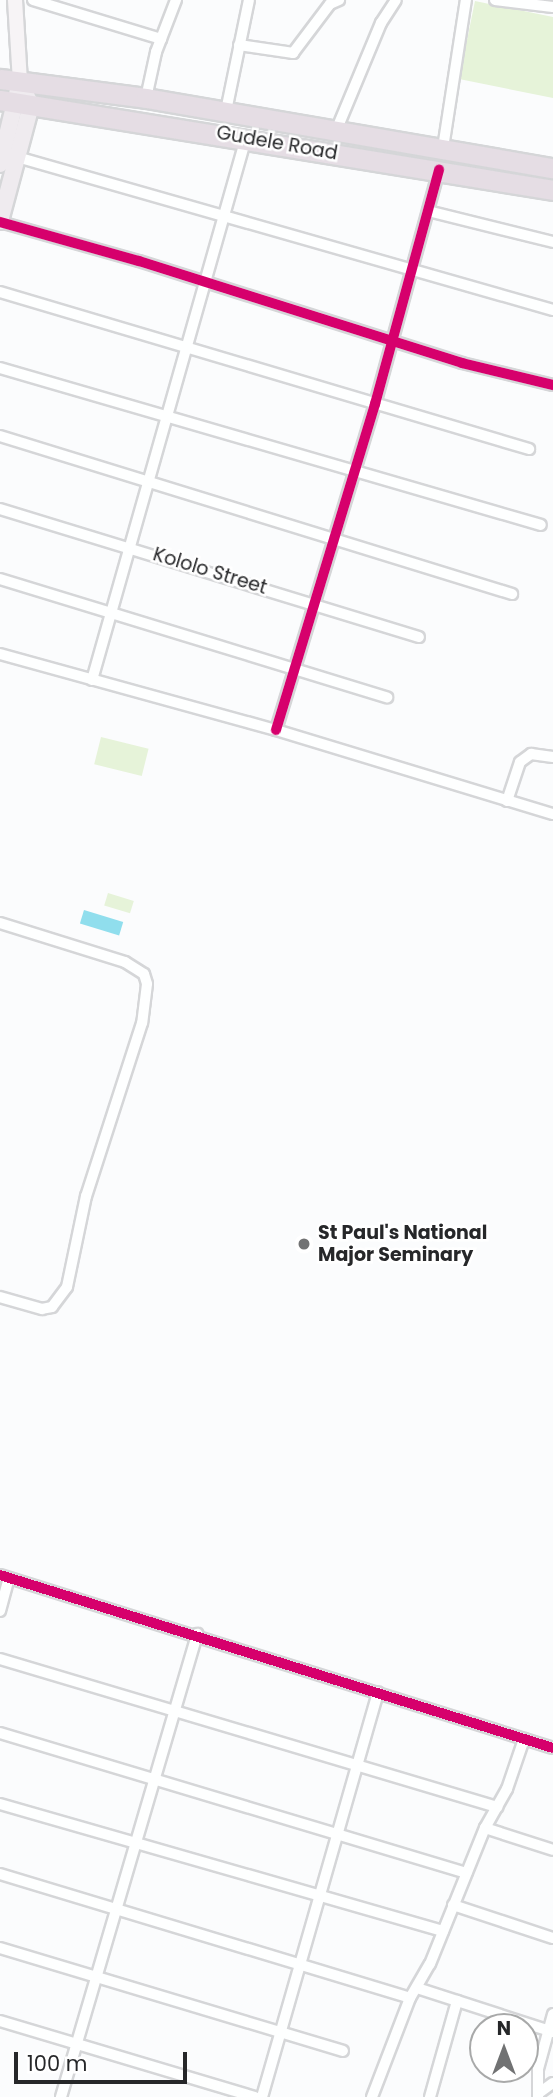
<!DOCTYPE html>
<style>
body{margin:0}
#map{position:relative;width:553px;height:2097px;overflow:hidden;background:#fbfcfd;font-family:Poppins,sans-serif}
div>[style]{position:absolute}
.green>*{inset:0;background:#e6f3d9;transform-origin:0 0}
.water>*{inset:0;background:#90deed;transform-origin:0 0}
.roads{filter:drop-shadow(2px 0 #d5d6d8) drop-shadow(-2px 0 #d5d6d8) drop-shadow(0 2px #d5d6d8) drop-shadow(0 -2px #d5d6d8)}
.street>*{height:10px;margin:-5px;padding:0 5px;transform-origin:5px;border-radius:5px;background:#feffff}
.secondary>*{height:14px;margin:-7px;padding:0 7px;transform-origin:7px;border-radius:7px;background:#f7f4f6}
.primary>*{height:16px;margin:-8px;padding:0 8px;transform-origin:8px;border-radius:8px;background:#efebef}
.highway>*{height:19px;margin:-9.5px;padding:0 9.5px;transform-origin:9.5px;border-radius:9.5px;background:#e5dde4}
.cycleway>*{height:10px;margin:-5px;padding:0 5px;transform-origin:5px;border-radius:5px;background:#d6006c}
.dots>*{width:19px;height:19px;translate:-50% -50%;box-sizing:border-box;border:4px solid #fff;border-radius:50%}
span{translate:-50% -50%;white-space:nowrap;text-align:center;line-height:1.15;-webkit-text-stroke:5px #fff;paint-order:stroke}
.street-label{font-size:19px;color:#262729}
.poi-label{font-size:19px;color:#262729;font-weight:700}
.left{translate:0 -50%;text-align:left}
.north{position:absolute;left:469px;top:2013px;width:70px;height:70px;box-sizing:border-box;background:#fff;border:2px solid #a8a9a9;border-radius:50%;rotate:0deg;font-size:19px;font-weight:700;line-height:28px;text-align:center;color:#262729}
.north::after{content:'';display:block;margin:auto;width:24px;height:32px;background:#717273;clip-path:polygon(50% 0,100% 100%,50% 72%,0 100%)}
.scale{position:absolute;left:14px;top:2052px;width:173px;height:32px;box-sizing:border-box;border:4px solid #262729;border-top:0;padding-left:9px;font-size:21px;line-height:24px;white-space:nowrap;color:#262729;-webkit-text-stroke:5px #fff;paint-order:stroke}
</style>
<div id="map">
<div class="green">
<i style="clip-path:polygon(475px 1px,553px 17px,553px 98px,459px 79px)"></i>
<i style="left:101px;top:737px;width:49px;height:28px;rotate:14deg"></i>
<i style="left:108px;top:893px;width:27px;height:13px;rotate:17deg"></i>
</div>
<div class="water">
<i style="left:84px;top:910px;width:41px;height:14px;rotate:17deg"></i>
</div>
<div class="roads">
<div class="street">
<i style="left:33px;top:0;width:134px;rotate:16.9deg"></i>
<i style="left:495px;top:0;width:58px;rotate:6.9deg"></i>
<i style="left:239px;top:45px;width:55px;rotate:8.4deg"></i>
<i style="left:293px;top:53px;width:61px;rotate:-52.9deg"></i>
<i style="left:330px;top:4px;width:10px;rotate:-24deg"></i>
<i style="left:146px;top:98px;width:47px;rotate:-77.7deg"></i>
<i style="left:156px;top:52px;width:56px;rotate:-69deg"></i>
<i style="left:226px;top:111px;width:113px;rotate:-78.3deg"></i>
<i style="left:336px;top:131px;width:117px;rotate:-67.4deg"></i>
<i style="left:381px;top:23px;width:27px;rotate:-57deg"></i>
<i style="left:443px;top:148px;width:150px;rotate:-81.2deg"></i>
<i style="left:17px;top:157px;width:557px;rotate:15.93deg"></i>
<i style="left:428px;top:211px;width:129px;rotate:13.9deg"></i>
<i style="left:0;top:222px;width:144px;rotate:15.7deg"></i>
<i style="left:139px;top:261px;width:339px;rotate:17.5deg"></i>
<i style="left:462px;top:363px;width:94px;rotate:13.6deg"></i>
<i style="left:0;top:292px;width:552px;rotate:16.53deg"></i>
<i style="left:0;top:368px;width:563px;rotate:16.18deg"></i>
<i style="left:0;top:436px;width:536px;rotate:17.15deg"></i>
<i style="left:0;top:509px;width:438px;rotate:17deg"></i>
<i style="left:0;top:579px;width:405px;rotate:17deg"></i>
<i style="left:0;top:654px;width:286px;rotate:15.4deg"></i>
<i style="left:276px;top:730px;width:289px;rotate:16.9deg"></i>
<i style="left:92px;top:680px;width:563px;rotate:-74.14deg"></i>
<i style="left:276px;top:730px;width:341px;rotate:-73.1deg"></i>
<i style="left:375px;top:404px;width:243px;rotate:-74.7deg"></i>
<i style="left:507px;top:801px;width:41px;rotate:-71.6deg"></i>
<i style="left:520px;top:762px;width:14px;rotate:-36deg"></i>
<i style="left:531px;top:754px;width:22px;rotate:8deg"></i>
<i style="left:0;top:923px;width:131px;rotate:17.3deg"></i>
<i style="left:125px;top:962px;width:22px;rotate:32deg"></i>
<i style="left:144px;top:974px;width:10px;rotate:73deg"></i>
<i style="left:147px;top:984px;width:39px;rotate:97deg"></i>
<i style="left:142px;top:1023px;width:182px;rotate:107.9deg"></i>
<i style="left:86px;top:1196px;width:93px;rotate:101.8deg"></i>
<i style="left:67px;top:1287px;width:25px;rotate:127deg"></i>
<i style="left:52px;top:1307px;width:10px;rotate:169deg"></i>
<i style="left:42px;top:1309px;width:44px;rotate:-164.1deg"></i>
<i style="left:0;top:1575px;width:579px;rotate:17.37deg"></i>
<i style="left:0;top:1611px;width:34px;rotate:-75deg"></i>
<i style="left:0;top:1659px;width:519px;rotate:16.58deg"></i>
<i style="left:0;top:1733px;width:487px;rotate:16.7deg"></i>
<i style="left:0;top:1804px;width:461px;rotate:16deg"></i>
<i style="left:485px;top:1828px;width:71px;rotate:17.9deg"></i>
<i style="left:0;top:1874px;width:428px;rotate:16.8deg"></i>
<i style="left:453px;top:1905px;width:105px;rotate:18.3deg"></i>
<i style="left:0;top:1948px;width:358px;rotate:16.7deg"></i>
<i style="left:417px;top:1988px;width:143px;rotate:17.9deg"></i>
<i style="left:0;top:2021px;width:266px;rotate:16.6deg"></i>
<i style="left:539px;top:2093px;width:17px;rotate:-36deg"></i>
<i style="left:61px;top:2097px;width:483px;rotate:-73.6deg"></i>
<i style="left:262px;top:2097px;width:421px;rotate:-74deg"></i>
<i style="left:372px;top:2097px;width:106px;rotate:-69deg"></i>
<i style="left:410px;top:1998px;width:39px;rotate:-60deg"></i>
<i style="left:430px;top:1964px;width:147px;rotate:-68deg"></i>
<i style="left:485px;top:1828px;width:45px;rotate:-60.6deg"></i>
<i style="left:507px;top:1789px;width:53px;rotate:-71.2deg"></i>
<i style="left:430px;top:2097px;width:100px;rotate:-74.3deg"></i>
<i style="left:538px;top:2097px;width:28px;rotate:-90deg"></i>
<i style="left:538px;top:2069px;width:57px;rotate:-74.7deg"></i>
</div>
<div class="secondary">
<i style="left:15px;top:0;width:82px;rotate:86.5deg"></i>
</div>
<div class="primary">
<i style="left:0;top:164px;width:84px;rotate:-76.3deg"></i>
<i style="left:0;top:221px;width:120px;rotate:-75deg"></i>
<i style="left:31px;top:105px;width:9px;rotate:-117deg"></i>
</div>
<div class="highway">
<i style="left:0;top:79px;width:147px;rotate:7.4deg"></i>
<i style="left:146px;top:98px;width:413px;rotate:9.8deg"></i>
<i style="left:0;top:100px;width:560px;rotate:9.24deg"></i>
</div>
</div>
<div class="cycleway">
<i style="left:0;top:222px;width:144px;rotate:15.7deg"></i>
<i style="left:139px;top:261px;width:339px;rotate:17.5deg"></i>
<i style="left:462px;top:363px;width:94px;rotate:13.6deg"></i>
<i style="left:276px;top:730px;width:341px;rotate:-73.1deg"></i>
<i style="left:375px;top:404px;width:243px;rotate:-74.7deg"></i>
<i style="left:0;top:1575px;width:579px;rotate:17.37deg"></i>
</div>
<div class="dots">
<i style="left:304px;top:1244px;background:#717273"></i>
</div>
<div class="street-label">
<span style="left:277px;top:143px;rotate:10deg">Gudele Road</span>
<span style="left:210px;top:571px;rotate:17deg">Kololo Street</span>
</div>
<div class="poi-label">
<span class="left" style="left:318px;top:1244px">St Paul's National<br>Major Seminary</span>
</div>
<div class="north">N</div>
<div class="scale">100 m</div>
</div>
